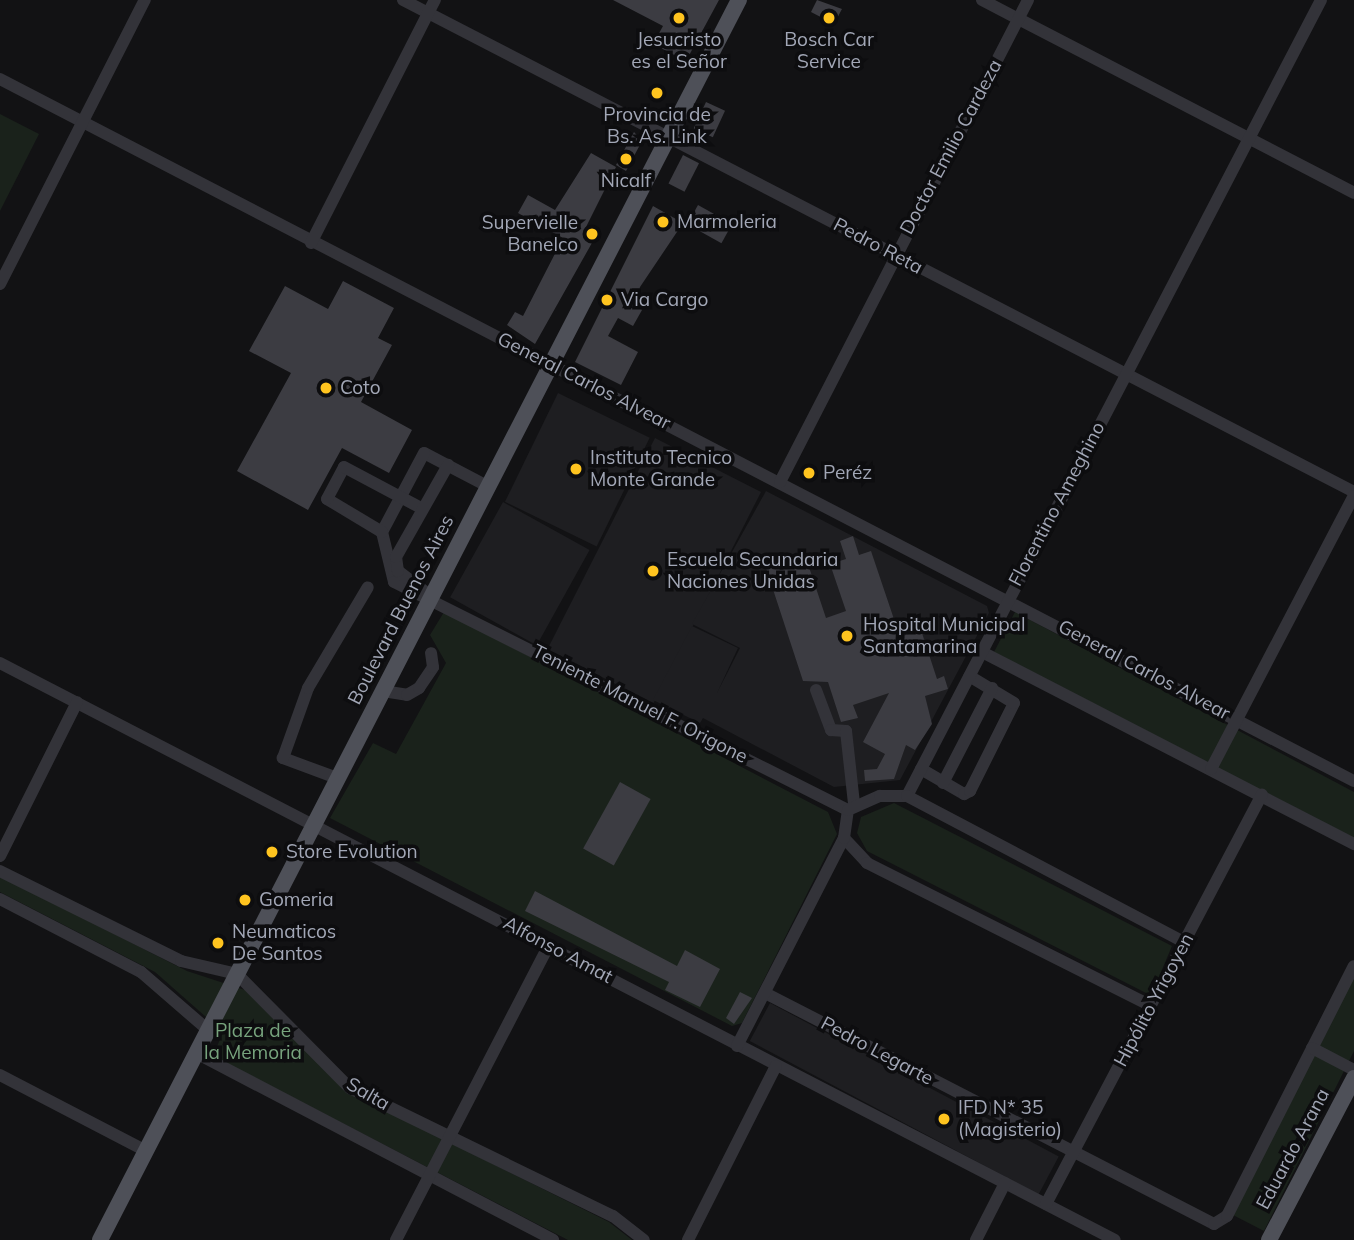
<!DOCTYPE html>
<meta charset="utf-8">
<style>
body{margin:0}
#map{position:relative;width:1354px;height:1240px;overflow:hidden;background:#121214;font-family:Mulish,sans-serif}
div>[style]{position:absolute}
.built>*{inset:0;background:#1e1e21;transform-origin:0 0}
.green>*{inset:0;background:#1a221b}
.building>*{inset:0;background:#3c3c42;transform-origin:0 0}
.minor>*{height:12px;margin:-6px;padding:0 6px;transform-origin:6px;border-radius:6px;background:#333339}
.major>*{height:16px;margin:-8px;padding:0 8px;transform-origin:8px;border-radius:8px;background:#4e5058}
.dots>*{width:19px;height:19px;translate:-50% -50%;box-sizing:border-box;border:4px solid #0d0d0f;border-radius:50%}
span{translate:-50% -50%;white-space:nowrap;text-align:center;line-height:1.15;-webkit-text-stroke:7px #0d0d0f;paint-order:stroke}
.poi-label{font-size:19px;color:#a2a7b6}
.left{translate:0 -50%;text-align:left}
.right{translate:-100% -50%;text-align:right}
.street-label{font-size:19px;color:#a2a7b6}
.park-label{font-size:19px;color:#77a37d}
</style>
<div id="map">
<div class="built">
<i style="left:558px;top:393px;width:102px;height:121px;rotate:26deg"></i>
<i style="left:655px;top:438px;width:119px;height:237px;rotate:27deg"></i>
<i style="clip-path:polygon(766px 491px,987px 606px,989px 613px,900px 780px,834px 787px,703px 718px,700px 723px,653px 700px,692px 626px,738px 648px,717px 693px,740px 648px,692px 624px)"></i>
<i style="left:503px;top:502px;width:99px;height:109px;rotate:29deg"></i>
<i style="left:770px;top:1003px;width:327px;height:43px;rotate:28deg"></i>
</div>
<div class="green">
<i style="clip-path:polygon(0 114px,39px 134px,0 211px)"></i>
<i style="clip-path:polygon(444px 612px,828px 812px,837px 834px,742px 1023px,732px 1026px,330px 818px,373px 743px,396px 754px,446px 663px,430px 635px)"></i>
<i style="clip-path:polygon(1015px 612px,1354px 792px,1354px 838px,994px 652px)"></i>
<i style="clip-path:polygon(894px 803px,1172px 946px,1153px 991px,1146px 993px,867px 851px,857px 833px,861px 817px)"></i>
<i style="clip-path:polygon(0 876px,187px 971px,245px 990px,349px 1092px,609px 1222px,632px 1240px,568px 1240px,213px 1056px,223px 1032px,155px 972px,0 892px)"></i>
<i style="clip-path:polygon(1354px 976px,1354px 1051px,1264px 1231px,1233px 1215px)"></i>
</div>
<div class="building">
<i style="clip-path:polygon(613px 0,719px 0,686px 61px,653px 44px,663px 26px)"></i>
<i style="clip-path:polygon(817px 0,842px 9px,834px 24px,811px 12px)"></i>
<i style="left:706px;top:102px;width:21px;height:29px;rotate:25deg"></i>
<i style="clip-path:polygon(634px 132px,642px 141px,626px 171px,616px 165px)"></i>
<i style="clip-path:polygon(591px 153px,616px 167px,586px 227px,597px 234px,535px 344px,507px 325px,515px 312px,523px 316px,563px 238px,518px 213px,528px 195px,555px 210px)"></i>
<i style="left:683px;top:155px;width:18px;height:32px;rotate:27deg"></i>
<i style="left:698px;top:205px;width:39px;height:22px;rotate:29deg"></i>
<i style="clip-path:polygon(653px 206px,683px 223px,640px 287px,634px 306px,642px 310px,633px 326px,618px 318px,608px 336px,638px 352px,621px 385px,575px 362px)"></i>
<i style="clip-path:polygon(343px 281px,394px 308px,378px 338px,392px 345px,361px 402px,412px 430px,389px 473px,342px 448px,308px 510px,237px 471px,291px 373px,249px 351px,285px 286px,328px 309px)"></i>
<i style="clip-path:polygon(853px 536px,859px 555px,871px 551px,900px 637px,921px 630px,937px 679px,944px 676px,948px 689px,925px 696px,932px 724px,915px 750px,906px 745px,894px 779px,865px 781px,864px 770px,877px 769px,885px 754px,863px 742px,889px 693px,853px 705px,858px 718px,841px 722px,828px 682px,803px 681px,766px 568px,805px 555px,826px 618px,846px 611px,830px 564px,846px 559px,840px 541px)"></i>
<i style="left:620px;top:782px;width:35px;height:76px;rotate:29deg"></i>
<i style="clip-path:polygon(535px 891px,677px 966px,685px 950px,720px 969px,700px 1007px,665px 990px,669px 982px,525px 911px)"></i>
<i style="clip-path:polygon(740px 992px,752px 998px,734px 1024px,726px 1018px)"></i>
</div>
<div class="minor">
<i style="left:403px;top:0;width:1071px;rotate:27.35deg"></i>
<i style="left:982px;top:0;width:419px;rotate:27.4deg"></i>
<i style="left:0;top:79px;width:1525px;rotate:27.41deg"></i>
<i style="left:311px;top:243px;width:273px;rotate:-63deg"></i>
<i style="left:0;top:284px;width:319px;rotate:-63deg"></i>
<i style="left:780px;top:482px;width:542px;rotate:-62.77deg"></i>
<i style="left:489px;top:487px;width:73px;rotate:-152.4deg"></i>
<i style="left:424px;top:453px;width:89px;rotate:118deg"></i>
<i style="left:382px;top:532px;width:51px;rotate:76.5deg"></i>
<i style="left:394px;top:582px;width:508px;rotate:26.67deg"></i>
<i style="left:382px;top:532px;width:64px;rotate:-149deg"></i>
<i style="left:327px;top:499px;width:36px;rotate:-62deg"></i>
<i style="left:344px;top:467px;width:89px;rotate:28deg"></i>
<i style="left:432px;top:597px;width:43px;rotate:-142.6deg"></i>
<i style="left:398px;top:571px;width:14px;rotate:-98deg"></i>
<i style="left:396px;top:557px;width:106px;rotate:-60.5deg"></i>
<i style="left:982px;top:652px;width:419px;rotate:27.3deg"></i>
<i style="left:0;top:663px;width:1255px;rotate:27.36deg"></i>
<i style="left:816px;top:690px;width:43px;rotate:69.4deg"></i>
<i style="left:831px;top:730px;width:15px;rotate:4deg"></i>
<i style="left:846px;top:731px;width:73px;rotate:83.7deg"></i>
<i style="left:383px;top:691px;width:24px;rotate:9deg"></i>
<i style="left:407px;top:695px;width:14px;rotate:-30deg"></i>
<i style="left:419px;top:688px;width:25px;rotate:-56deg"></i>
<i style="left:433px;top:667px;width:14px;rotate:-98deg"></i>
<i style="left:921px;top:769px;width:50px;rotate:30.2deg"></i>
<i style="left:964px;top:794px;width:7px;rotate:-27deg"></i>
<i style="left:970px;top:791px;width:98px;rotate:-63.4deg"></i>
<i style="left:1014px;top:703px;width:52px;rotate:-149deg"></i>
<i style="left:1211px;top:769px;width:308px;rotate:-62.4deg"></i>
<i style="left:337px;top:778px;width:58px;rotate:-159.7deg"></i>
<i style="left:283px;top:758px;width:74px;rotate:-70.3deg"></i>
<i style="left:308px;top:688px;width:117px;rotate:-59.3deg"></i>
<i style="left:943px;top:783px;width:107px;rotate:-62.7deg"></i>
<i style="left:907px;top:796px;width:897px;rotate:-62.52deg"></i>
<i style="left:844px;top:838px;width:34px;rotate:47deg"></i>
<i style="left:867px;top:863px;width:318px;rotate:26.7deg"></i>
<i style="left:0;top:856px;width:172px;rotate:-63.4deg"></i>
<i style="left:0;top:871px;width:202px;rotate:26.4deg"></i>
<i style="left:181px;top:961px;width:57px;rotate:13.1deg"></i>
<i style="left:237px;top:974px;width:161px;rotate:45.3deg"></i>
<i style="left:350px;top:1088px;width:292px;rotate:26deg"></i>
<i style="left:613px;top:1216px;width:39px;rotate:38deg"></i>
<i style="left:0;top:899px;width:159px;rotate:27.4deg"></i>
<i style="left:141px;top:972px;width:89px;rotate:40.9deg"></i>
<i style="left:765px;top:993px;width:505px;rotate:27.22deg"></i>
<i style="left:1214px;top:1224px;width:15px;rotate:-32deg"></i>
<i style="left:1227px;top:1216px;width:280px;rotate:-63.1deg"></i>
<i style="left:737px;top:1046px;width:234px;rotate:-62.8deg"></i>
<i style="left:844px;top:838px;width:28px;rotate:-82deg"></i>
<i style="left:848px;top:810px;width:35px;rotate:-24deg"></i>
<i style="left:880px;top:796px;width:27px"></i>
<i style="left:907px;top:796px;width:313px;rotate:27.8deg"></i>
<i style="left:1312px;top:1048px;width:47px;rotate:27.6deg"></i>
<i style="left:196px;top:1053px;width:403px;rotate:27.6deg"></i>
<i style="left:0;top:1075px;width:165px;rotate:27.5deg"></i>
<i style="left:1046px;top:1204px;width:463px;rotate:-62.2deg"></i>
<i style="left:396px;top:1240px;width:332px;rotate:-62.6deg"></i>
<i style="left:688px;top:1240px;width:195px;rotate:-63.2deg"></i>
<i style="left:976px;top:1240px;width:64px;rotate:-63deg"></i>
</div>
<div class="major">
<i style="left:100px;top:1240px;width:1395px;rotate:-62.74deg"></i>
<i style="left:1269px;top:1240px;width:183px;rotate:-62.3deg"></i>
</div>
<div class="dots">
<i style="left:679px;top:18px;background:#ffc41f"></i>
<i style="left:829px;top:18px;background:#ffc41f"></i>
<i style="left:657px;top:93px;background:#ffc41f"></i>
<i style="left:626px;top:159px;background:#ffc41f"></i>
<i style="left:663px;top:222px;background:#ffc41f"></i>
<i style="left:592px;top:234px;background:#ffc41f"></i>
<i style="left:607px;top:300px;background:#ffc41f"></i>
<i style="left:326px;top:388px;background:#ffc41f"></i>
<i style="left:576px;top:469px;background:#ffc41f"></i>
<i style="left:809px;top:473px;background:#ffc41f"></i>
<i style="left:653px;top:571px;background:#ffc41f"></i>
<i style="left:847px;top:636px;background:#ffc41f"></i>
<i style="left:272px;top:852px;background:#ffc41f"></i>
<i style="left:245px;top:900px;background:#ffc41f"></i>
<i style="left:218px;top:943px;background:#ffc41f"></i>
<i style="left:944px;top:1119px;background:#ffc41f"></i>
</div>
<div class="poi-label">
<span style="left:679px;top:51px">Jesucristo<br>es el Señor</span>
<span style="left:829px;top:51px">Bosch Car<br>Service</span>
<span style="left:657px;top:126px">Provincia de<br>Bs. As. Link</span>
<span style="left:626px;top:181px">Nicalf</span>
<span class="left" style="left:677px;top:222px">Marmoleria</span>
<span class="right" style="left:578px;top:234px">Supervielle<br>Banelco</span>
<span class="left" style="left:621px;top:300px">Via Cargo</span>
<span class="left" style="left:340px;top:388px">Coto</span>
<span class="left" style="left:590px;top:469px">Instituto Tecnico<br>Monte Grande</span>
<span class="left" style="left:823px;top:473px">Peréz</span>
<span class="left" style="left:667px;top:571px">Escuela Secundaria<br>Naciones Unidas</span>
<span class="left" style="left:863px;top:636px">Hospital Municipal<br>Santamarina</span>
<span class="left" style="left:286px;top:852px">Store Evolution</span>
<span class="left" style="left:259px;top:900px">Gomeria</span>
<span class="left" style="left:232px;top:943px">Neumaticos<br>De Santos</span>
<span class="left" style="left:958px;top:1119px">IFD N* 35<br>(Magisterio)</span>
</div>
<div class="street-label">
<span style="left:951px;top:147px;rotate:-62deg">Doctor Emilio Cardeza</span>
<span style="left:878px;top:246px;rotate:28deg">Pedro Reta</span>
<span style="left:584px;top:381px;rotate:27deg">General Carlos Alvear</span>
<span style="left:1057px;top:504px;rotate:-62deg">Florentino Ameghino</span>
<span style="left:401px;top:610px;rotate:-63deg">Boulevard Buenos Aires</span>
<span style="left:1144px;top:670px;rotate:28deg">General Carlos Alvear</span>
<span style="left:640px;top:704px;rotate:27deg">Teniente Manuel F. Origone</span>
<span style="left:558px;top:950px;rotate:28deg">Alfonso Amat</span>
<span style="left:1154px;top:1000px;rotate:-62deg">Hipólito Yrigoyen</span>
<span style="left:877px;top:1051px;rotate:28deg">Pedro Legarte</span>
<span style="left:368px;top:1094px;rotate:30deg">Salta</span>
<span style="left:1293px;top:1149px;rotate:-62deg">Eduardo Arana</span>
</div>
<div class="park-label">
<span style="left:253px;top:1042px">Plaza de<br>la Memoria</span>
</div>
</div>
